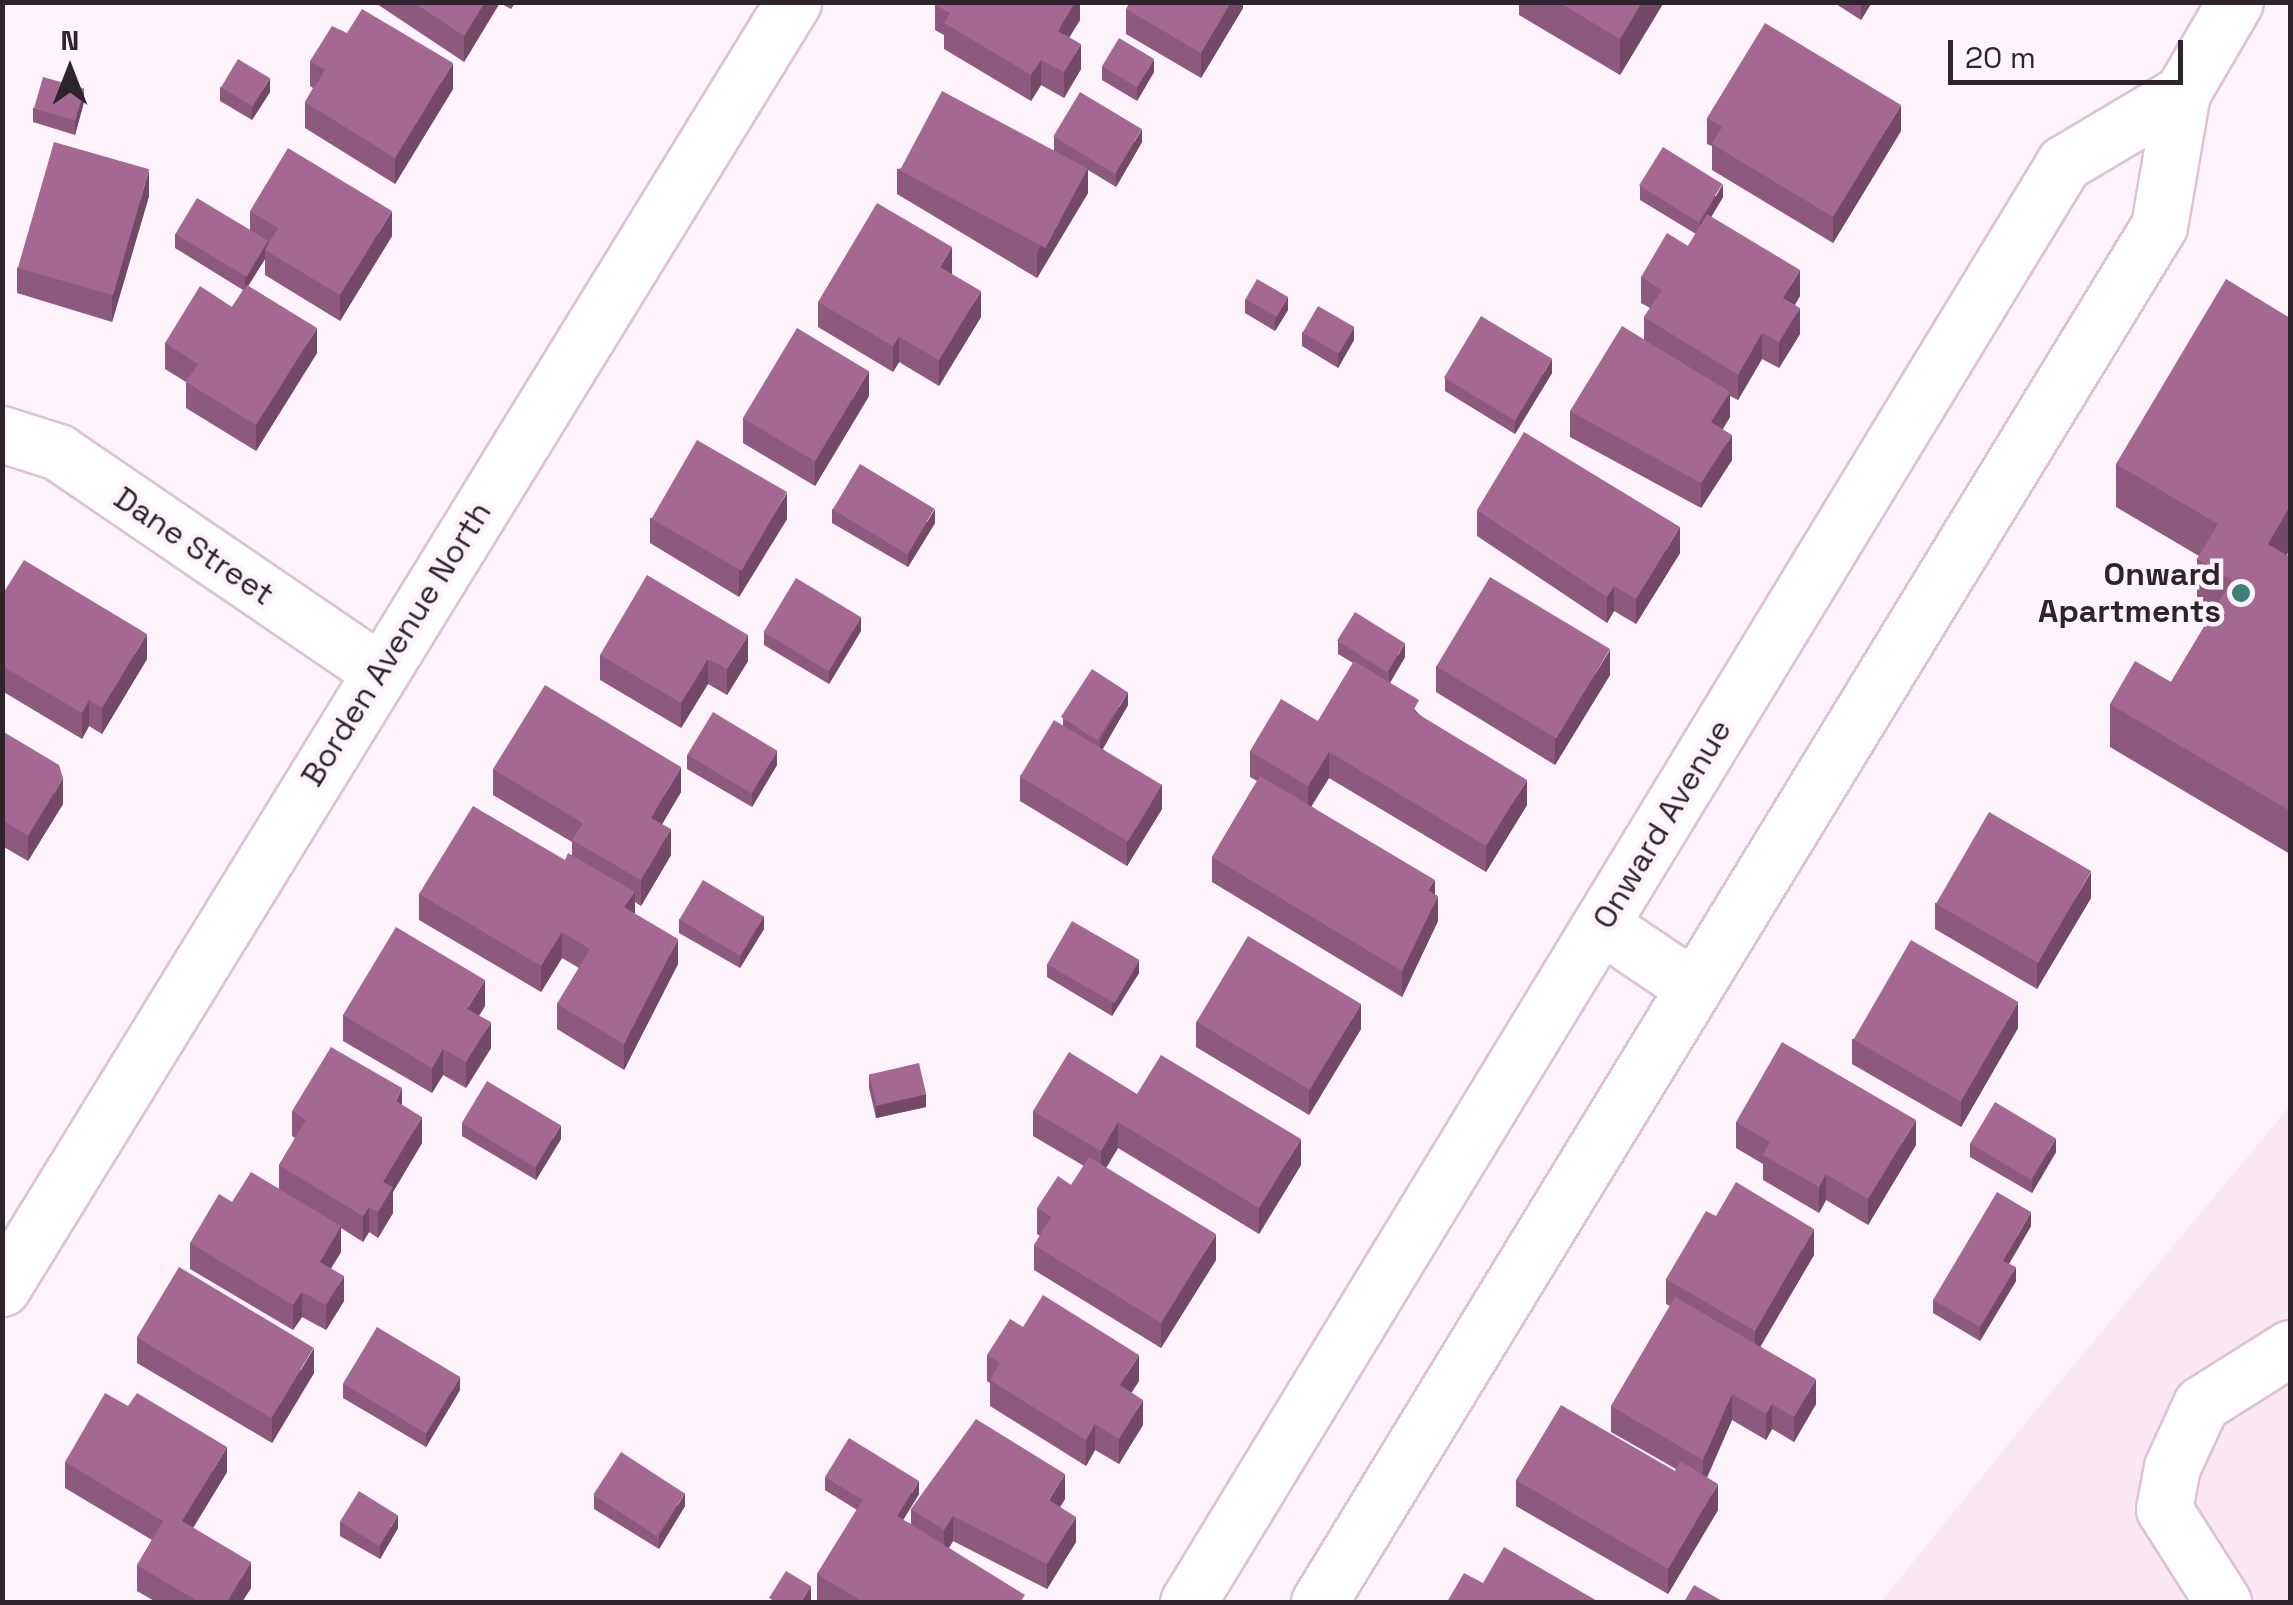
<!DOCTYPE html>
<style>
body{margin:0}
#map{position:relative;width:2293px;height:1605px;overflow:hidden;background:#fef3fa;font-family:"Space Grotesk",sans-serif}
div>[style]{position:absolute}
.built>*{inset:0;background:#fbe6f4}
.roads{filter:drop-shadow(2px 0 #ddc2d4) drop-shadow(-2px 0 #ddc2d4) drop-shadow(0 2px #ddc2d4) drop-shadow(0 -2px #ddc2d4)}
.minor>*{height:55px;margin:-27.5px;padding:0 27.5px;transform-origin:27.5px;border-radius:27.5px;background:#fff}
.wall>*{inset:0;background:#8d597e}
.shaded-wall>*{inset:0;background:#734967}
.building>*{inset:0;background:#a46893;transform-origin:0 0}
.dots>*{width:28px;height:28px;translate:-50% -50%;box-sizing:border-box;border:5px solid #fef3fa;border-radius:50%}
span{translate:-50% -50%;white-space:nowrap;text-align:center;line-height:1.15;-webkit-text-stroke:9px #fef3fa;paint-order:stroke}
.street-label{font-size:32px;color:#2e242b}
.poi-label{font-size:32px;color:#2e242b;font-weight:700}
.right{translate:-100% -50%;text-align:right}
.frame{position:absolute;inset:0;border:5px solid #2e242b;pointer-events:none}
.north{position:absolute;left:20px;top:20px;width:100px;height:100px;-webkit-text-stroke:8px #fef3fa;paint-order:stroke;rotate:0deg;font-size:28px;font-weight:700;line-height:40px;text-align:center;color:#2e242b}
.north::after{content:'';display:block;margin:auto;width:35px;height:45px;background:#2e242b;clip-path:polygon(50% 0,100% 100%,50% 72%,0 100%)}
.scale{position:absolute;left:1948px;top:40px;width:235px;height:45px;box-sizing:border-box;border:5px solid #2e242b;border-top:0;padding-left:12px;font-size:30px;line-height:35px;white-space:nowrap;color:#2e242b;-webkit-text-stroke:8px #fef3fa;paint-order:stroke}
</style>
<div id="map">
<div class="built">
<i style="clip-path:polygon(2290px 1106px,2290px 1602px,1881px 1602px,2023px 1426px)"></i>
</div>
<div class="roads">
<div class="minor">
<i style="left:2px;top:434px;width:59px;rotate:17.8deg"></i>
<i style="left:58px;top:452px;width:389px;rotate:34.3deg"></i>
<i style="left:1601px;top:925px;width:107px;rotate:34deg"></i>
<i style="left:2px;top:1288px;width:1510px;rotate:-58.4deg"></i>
<i style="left:1188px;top:1602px;width:1685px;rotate:-58.67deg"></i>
<i style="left:2064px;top:163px;width:137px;rotate:-30.7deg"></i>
<i style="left:1319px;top:1602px;width:1612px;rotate:-58.6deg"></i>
<i style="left:2159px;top:226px;width:135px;rotate:-80.2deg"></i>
<i style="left:2182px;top:93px;width:105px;rotate:-59.8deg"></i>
<i style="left:2223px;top:1602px;width:110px;rotate:-122.4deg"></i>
<i style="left:2164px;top:1509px;width:43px;rotate:-79.2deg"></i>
<i style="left:2172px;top:1467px;width:69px;rotate:-65.3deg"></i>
<i style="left:2201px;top:1404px;width:105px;rotate:-32.2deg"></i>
</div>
</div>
<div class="wall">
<i style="clip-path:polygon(374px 2px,516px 2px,511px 9px,500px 3px,464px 62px)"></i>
<i style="clip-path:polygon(1080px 2px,1080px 20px,1069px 37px,1081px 69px,1064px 98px,1041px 85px,1031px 101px,944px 49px,944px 35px,935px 30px,935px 5px)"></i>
<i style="clip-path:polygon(1243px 2px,1243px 8px,1201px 78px,1126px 34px,1126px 9px)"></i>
<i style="clip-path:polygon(1519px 2px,1664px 2px,1620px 75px,1519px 15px)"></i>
<i style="clip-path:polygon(1833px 2px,1872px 2px,1861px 20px)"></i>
<i style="clip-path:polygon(347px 33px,453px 89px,395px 184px,305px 128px,305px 102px,313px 88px,310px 86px,310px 61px)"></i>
<i style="clip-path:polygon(1102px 66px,1154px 72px,1137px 101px,1102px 80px)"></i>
<i style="clip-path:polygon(220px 87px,270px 92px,252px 120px,220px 101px)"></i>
<i style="clip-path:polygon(84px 102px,75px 135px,33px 122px,33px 108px)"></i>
<i style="clip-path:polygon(1707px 118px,1901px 131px,1833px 243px,1712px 170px,1712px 146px,1707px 144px)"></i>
<i style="clip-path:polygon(1054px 137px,1142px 142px,1116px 187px,1088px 170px,1088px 193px,1037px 278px,897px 194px,897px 169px,1054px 150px)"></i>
<i style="clip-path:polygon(1640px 186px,1723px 197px,1711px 217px,1800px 296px,1795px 305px,1800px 334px,1779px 368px,1762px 359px,1738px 400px,1730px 396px,1730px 417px,1723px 429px,1732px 460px,1701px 508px,1570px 437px,1570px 411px,1644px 340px,1644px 317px,1650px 308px,1641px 303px,1641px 277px,1688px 246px,1696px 234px,1640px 200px)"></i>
<i style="clip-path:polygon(149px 196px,112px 322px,17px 293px,17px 268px)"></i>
<i style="clip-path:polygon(250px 211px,392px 236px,340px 321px,265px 275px,265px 259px,248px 286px,317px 353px,256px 451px,186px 408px,186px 382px,165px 369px,165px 343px,232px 307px,243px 290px,175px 248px,175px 234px,250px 230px)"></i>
<i style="clip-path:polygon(951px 273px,981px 317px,939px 386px,899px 362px,893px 372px,818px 327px,818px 302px)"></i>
<i style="clip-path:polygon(1245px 299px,1288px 310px,1275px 331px,1245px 313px)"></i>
<i style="clip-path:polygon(2290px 318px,2290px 549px,2287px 555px,2290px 557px,2290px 854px,2110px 747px,2110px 704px,2171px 682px,2213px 612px,2197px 602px,2197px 559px,2199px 556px,2116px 507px,2116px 464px)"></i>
<i style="clip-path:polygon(1302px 332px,1354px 340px,1338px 368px,1302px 346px)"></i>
<i style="clip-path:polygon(1552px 373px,1515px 434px,1445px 391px,1445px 378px)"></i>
<i style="clip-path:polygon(869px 396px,815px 486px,743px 443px,743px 418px)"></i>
<i style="clip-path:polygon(832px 509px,935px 523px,908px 567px,832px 523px)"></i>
<i style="clip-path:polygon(1477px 510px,1680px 553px,1636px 624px,1614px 611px,1607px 623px,1477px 536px)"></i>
<i style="clip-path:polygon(650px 518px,787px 519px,739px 597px,650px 543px)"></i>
<i style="clip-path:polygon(2px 595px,147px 659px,102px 734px,89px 726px,82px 739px,2px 691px)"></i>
<i style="clip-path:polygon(861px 631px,829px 684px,764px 645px,764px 632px)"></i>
<i style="clip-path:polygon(1338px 641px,1405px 657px,1390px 683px,1419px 714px,1527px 805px,1486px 872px,1329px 778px,1311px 806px,1435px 894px,1438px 921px,1402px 997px,1212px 882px,1212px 857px,1257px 781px,1250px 777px,1250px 751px,1318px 721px,1353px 663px,1338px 654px)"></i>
<i style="clip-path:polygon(600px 655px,748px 661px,727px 695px,708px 684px,681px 728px,600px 680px)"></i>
<i style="clip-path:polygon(1436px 666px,1610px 675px,1555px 765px,1436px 692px)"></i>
<i style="clip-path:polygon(1128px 705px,1103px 749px,1162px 809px,1127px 866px,1020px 801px,1020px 776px,1063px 725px,1063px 718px)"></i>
<i style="clip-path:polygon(2px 731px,63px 804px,28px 861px,2px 846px)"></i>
<i style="clip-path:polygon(687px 755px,777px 765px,752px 807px,687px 769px)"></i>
<i style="clip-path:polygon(493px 769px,681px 792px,662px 824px,671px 855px,641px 906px,635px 902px,635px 914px,678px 964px,624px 1070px,557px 1029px,557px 1004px,579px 968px,562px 958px,541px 992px,419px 920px,419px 894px,565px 860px,572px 855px,572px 842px,493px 795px)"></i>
<i style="clip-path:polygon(2091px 898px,2037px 989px,1935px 929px,1935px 903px)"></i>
<i style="clip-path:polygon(679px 919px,764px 929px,740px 968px,679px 933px)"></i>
<i style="clip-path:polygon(1047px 964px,1139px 973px,1112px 1016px,1047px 977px)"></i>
<i style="clip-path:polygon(485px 1006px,479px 1016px,491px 1048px,466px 1088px,443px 1075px,432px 1093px,343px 1041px,343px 1015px)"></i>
<i style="clip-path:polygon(1196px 1022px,1361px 1029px,1309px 1115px,1196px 1047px)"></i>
<i style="clip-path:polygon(2018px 1028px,1961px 1127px,1852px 1064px,1852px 1039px)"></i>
<i style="clip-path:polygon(869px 1074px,926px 1107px,876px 1118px,869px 1088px)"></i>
<i style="clip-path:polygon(1137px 1094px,1301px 1165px,1259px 1234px,1118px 1148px,1106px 1168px,1216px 1260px,1161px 1348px,1034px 1270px,1034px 1245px,1040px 1236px,1037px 1234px,1037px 1208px,1071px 1185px,1084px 1166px,1033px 1136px,1033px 1111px)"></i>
<i style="clip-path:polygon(402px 1105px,422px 1143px,393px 1192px,393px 1213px,378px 1238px,369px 1232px,363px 1242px,341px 1228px,341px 1252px,331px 1268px,344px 1301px,326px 1330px,302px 1317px,293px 1330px,190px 1269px,190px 1243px,232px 1202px,279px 1189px,279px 1165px,295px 1138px,292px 1136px,292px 1111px)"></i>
<i style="clip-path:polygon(1736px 1122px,1916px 1145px,1868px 1225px,1826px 1200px,1819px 1213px,1763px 1180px,1763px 1164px,1736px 1148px)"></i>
<i style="clip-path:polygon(462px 1123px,561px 1139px,536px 1180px,462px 1136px)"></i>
<i style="clip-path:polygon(1970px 1143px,2056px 1152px,2032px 1193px,1970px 1157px)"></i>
<i style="clip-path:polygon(1716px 1216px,1814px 1255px,1760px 1346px,1816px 1404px,1794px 1442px,1772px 1429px,1766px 1440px,1732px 1420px,1707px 1478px,1718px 1510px,1668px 1594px,1516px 1506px,1516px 1480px,1675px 1471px,1676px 1469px,1611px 1432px,1611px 1406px,1670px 1306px,1666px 1304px,1666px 1279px)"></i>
<i style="clip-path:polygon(2031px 1226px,2009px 1264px,2016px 1281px,1980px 1341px,1933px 1313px,1933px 1300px)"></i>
<i style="clip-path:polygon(1023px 1327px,1139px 1381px,1131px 1392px,1143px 1425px,1119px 1464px,1095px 1450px,1086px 1466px,990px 1406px,990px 1383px,987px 1381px,987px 1355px)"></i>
<i style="clip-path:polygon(137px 1337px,314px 1373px,272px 1443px,137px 1363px)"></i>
<i style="clip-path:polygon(343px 1384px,460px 1390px,426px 1447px,343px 1398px)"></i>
<i style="clip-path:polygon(65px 1462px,227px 1472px,193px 1528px,251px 1588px,242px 1602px,156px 1602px,137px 1591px,137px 1565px,152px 1540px,65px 1488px)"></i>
<i style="clip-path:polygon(825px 1477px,919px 1494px,903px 1520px,911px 1524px,911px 1509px,1065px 1499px,1060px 1507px,1076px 1542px,1047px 1589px,953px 1541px,949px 1548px,1025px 1602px,822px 1602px,817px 1600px,817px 1574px,857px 1510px,825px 1490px)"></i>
<i style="clip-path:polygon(594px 1495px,685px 1506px,659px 1549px,594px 1509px)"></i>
<i style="clip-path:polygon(340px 1522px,398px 1528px,380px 1559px,340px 1536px)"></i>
</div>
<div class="shaded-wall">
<i style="clip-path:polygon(485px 2px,500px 2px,464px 62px,464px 36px)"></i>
<i style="clip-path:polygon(1075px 2px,1080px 2px,1080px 20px,1058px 56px,1058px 31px)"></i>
<i style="clip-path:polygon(1231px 2px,1243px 2px,1243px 8px,1201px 78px,1201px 53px)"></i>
<i style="clip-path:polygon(1642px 2px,1664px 2px,1620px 75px,1620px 39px)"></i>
<i style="clip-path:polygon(1863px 2px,1872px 2px,1861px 20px,1861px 6px)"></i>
<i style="clip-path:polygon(1081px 44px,1081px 69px,1064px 98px,1064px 72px)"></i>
<i style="clip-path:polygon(1154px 59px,1154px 72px,1137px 101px,1137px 87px)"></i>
<i style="clip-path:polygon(1041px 60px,1041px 85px,1031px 101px,1031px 75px)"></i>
<i style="clip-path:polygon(453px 63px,453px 89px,395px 184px,395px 158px)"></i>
<i style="clip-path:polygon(270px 78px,270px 92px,252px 120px,252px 107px)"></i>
<i style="clip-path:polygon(84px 89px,84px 102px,75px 135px,75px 121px)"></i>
<i style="clip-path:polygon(1901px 105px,1901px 131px,1833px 243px,1833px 217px)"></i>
<i style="clip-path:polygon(1142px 129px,1142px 142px,1116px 187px,1116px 173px)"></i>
<i style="clip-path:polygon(1088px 168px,1088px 193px,1037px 278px,1037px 252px)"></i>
<i style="clip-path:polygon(149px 170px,149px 196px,112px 322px,112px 297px)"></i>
<i style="clip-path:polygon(1723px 184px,1723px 197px,1700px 236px,1700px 223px)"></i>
<i style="clip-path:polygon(392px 211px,392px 236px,340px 321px,340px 295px)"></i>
<i style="clip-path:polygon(268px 241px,268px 251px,265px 250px,265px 259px,245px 291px,245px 277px)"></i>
<i style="clip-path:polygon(952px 247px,952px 273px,940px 292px,940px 267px)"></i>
<i style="clip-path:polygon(1800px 270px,1800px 296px,1783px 323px,1783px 298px)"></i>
<i style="clip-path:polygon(981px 291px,981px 317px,939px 386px,939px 360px)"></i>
<i style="clip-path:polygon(1288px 297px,1288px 310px,1275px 331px,1275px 318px)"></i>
<i style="clip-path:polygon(1800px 308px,1800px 334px,1779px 368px,1779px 342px)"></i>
<i style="clip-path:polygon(1354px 327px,1354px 340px,1338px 368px,1338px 354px)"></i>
<i style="clip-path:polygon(317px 328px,317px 353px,256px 451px,256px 425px)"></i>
<i style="clip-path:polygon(1762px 333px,1762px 359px,1738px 400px,1738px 375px)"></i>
<i style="clip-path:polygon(899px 337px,899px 362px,893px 372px,893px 346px)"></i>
<i style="clip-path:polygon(1552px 359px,1552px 373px,1515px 434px,1515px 421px)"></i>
<i style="clip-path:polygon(869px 371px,869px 396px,815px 486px,815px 461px)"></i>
<i style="clip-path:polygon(1730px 392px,1730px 417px,1711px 447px,1711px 422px)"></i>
<i style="clip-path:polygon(1732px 435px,1732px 460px,1701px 508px,1701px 483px)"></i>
<i style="clip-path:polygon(787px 493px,787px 519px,739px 597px,739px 571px)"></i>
<i style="clip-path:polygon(2290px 506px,2290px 549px,2268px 586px,2268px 544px)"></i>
<i style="clip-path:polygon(935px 509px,935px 523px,908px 567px,908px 554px)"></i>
<i style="clip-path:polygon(1680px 527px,1680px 553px,1636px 624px,1636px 599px)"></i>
<i style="clip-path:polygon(1614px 586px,1614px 611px,1607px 623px,1607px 597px)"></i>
<i style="clip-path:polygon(861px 617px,861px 631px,829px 684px,829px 671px)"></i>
<i style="clip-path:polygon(147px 634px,147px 659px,102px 734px,102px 708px)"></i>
<i style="clip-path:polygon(748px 635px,748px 661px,727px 695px,727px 669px)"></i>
<i style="clip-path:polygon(1405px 643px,1405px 657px,1389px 684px,1389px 671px)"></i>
<i style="clip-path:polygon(1610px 650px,1610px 675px,1555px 765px,1555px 739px)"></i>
<i style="clip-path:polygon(708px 659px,708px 684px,681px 728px,681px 703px)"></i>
<i style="clip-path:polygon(1128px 692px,1128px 705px,1100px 753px,1100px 740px)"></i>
<i style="clip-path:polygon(89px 700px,89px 726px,82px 739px,82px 713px)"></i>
<i style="clip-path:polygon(777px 751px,777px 765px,752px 807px,752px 793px)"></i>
<i style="clip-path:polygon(1329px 752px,1329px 778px,1308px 812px,1308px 786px)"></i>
<i style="clip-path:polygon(681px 767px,681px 792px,651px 843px,651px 818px)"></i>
<i style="clip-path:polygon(63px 778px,63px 804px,28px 861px,28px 836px)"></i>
<i style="clip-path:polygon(1527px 780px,1527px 805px,1486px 872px,1486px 846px)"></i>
<i style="clip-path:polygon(1162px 784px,1162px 809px,1127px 866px,1127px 841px)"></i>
<i style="clip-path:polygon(671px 829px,671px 855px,641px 906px,641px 880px)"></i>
<i style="clip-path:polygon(2091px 872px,2091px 898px,2037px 989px,2037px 963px)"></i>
<i style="clip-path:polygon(1435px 880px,1435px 902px,1438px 896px,1438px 921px,1402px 997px,1402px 971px,1428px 890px)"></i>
<i style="clip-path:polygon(635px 892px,635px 917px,624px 907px)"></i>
<i style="clip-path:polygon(764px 916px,764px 929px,740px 968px,740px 955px)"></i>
<i style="clip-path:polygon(562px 932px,562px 958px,541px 992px,541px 966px)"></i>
<i style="clip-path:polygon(678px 939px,678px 964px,624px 1070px,624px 1044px)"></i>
<i style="clip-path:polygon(1139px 960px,1139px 973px,1112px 1016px,1112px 1003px)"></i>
<i style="clip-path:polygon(485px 980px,485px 1006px,467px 1034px,467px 1009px)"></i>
<i style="clip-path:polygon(2018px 1002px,2018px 1028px,1961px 1127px,1961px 1101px)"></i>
<i style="clip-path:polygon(1361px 1004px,1361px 1029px,1309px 1115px,1309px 1090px)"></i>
<i style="clip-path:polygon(491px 1022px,491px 1048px,466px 1088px,466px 1062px)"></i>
<i style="clip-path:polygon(443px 1049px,443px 1075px,432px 1093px,432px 1068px)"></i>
<i style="clip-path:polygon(402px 1088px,402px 1114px,396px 1101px)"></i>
<i style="clip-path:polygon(926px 1094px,926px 1107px,876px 1118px,876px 1104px)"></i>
<i style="clip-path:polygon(422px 1117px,422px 1143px,393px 1192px,393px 1213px,378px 1238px,378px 1212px,383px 1182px)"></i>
<i style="clip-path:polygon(1916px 1120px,1916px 1145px,1868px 1225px,1868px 1199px)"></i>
<i style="clip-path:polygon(1118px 1122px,1118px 1148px,1101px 1176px,1101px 1151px)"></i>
<i style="clip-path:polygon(561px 1125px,561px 1139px,536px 1180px,536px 1167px)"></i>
<i style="clip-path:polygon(2056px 1138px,2056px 1152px,2032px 1193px,2032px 1180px)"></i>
<i style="clip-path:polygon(1301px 1139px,1301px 1165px,1259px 1234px,1259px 1208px)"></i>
<i style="clip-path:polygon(1826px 1174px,1826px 1200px,1819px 1213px,1819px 1187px)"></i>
<i style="clip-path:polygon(369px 1207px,369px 1232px,363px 1242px,363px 1216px)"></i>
<i style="clip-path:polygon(2031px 1212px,2031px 1226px,2003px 1274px,2003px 1261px)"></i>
<i style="clip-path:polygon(341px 1226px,341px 1252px,320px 1287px,320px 1262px)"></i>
<i style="clip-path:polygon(1814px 1229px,1814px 1255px,1755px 1356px,1755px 1331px)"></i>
<i style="clip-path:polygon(1216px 1234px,1216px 1260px,1161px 1348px,1161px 1323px)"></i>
<i style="clip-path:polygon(2016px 1267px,2016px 1281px,1980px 1341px,1980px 1327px)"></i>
<i style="clip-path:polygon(344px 1276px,344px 1301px,326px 1330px,326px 1305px)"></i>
<i style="clip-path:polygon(302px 1292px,302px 1317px,293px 1330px,293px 1305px)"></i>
<i style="clip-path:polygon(314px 1348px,314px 1373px,272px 1443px,272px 1418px)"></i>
<i style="clip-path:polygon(1139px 1355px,1139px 1381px,1120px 1411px,1120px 1385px)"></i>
<i style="clip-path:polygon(460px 1377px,460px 1390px,426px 1447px,426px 1434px)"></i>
<i style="clip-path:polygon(1816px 1379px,1816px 1404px,1794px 1442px,1794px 1417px)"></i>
<i style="clip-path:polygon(1732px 1394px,1732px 1420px,1703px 1485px,1703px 1460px)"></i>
<i style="clip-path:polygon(1143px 1400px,1143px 1425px,1119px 1464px,1119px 1439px)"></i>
<i style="clip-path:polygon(1772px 1404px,1772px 1429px,1766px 1440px,1766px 1414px)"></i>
<i style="clip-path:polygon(1095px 1424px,1095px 1450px,1086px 1466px,1086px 1440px)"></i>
<i style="clip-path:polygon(227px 1447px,227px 1472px,182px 1546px,182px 1521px)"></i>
<i style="clip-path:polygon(1065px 1474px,1065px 1499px,1049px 1525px,1049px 1500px)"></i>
<i style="clip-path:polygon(919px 1481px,919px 1494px,895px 1533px,895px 1520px)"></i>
<i style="clip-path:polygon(1718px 1484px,1718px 1510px,1668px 1594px,1668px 1569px)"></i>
<i style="clip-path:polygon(685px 1493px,685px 1506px,659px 1549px,659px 1536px)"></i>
<i style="clip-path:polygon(398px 1515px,398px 1528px,380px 1559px,380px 1546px)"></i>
<i style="clip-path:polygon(953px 1516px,953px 1541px,944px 1555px,944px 1530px)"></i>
<i style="clip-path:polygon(1076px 1517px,1076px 1542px,1047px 1589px,1047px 1564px)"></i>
<i style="clip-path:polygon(251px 1562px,251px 1588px,242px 1602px,227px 1602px)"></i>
<i style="clip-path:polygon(811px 1586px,811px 1600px,810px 1602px,801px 1602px)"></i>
</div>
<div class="building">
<i style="clip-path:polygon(413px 2px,485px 2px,464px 36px)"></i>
<i style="clip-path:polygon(936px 2px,1075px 2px,1058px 31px,1081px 44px,1064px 72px,1041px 60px,1031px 75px,944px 23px,950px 13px,935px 5px)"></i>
<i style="clip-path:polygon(1130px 2px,1231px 2px,1201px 53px,1126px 9px)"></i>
<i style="clip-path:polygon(1558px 2px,1642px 2px,1620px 39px)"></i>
<i style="clip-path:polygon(362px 9px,453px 63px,395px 158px,305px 102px,325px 70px,310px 61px,332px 26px,347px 33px)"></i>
<i style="clip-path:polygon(1765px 23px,1901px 105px,1833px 217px,1712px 144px,1722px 127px,1707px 118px)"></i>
<i style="left:1119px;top:38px;width:41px;height:33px;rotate:31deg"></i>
<i style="left:238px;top:59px;width:37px;height:33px;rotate:31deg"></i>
<i style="left:43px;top:77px;width:43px;height:33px;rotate:16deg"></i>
<i style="left:942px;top:91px;width:165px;height:90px;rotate:28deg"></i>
<i style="left:1080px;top:92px;width:72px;height:52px;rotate:31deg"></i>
<i style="left:54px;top:142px;width:99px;height:131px;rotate:16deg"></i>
<i style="left:1663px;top:147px;width:70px;height:45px;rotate:32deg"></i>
<i style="clip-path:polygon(288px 148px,392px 211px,340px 295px,265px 250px,278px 228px,250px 211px)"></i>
<i style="left:197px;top:198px;width:83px;height:42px;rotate:31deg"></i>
<i style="clip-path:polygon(877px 203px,952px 247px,940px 267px,981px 291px,939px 360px,899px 337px,893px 346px,818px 302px)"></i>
<i style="clip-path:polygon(1707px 214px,1800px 270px,1783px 298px,1800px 308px,1779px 342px,1762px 333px,1738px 375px,1644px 317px,1662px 290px,1641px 277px,1667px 233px,1688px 246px)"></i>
<i style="left:1257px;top:279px;width:36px;height:23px;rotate:30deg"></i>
<i style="clip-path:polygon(2226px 279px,2290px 318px,2290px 506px,2268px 544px,2290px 557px,2290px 811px,2110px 704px,2135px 661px,2171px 682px,2232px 580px,2197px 559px,2218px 524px,2116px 464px)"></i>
<i style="clip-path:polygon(247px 285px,317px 328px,256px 425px,186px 382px,198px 364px,165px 343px,200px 286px,232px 307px)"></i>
<i style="left:1318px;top:306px;width:42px;height:31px;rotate:30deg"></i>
<i style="left:1481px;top:316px;width:83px;height:72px;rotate:31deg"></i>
<i style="clip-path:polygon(1622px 326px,1730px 392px,1711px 422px,1732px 435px,1701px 483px,1570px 411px)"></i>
<i style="left:797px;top:328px;width:84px;height:105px;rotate:31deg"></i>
<i style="clip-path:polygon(1524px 432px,1680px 527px,1636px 599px,1614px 586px,1607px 597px,1477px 510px)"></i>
<i style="left:697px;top:440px;width:104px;height:91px;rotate:30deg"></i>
<i style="left:860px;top:464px;width:87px;height:53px;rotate:31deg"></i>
<i style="clip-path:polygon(24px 560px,147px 634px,102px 708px,89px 700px,82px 713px,2px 666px,2px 595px)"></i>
<i style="clip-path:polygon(647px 575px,748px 635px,727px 669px,708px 659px,681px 703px,600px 655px)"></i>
<i style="left:1490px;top:577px;width:140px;height:104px;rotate:31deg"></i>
<i style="left:796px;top:578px;width:76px;height:63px;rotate:31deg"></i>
<i style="left:1355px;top:612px;width:59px;height:34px;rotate:32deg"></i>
<i style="clip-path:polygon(1354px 661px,1419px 700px,1413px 711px,1527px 780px,1486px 846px,1329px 752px,1308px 786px,1250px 751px,1281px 699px,1318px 721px)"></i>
<i style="left:1092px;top:669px;width:43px;height:57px;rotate:33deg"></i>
<i style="clip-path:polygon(545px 685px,681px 767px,651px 818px,671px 829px,641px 880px,572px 840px,583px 823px,493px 769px)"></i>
<i style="left:713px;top:712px;width:75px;height:50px;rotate:31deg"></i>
<i style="left:1054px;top:720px;width:126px;height:66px;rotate:31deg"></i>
<i style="clip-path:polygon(2px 731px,59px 765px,63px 778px,28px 836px,2px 820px)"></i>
<i style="clip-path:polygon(1260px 776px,1435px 880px,1428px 890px,1438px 896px,1402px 971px,1212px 857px)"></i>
<i style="clip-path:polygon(473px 806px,565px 860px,568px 853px,635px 892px,624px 907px,678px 939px,624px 1044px,557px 1004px,590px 949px,562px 932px,541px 966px,419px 894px)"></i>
<i style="left:1989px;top:812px;width:118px;height:106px;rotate:30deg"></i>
<i style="left:703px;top:880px;width:71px;height:46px;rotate:31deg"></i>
<i style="left:1072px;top:921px;width:78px;height:50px;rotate:30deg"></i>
<i style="clip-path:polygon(396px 927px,485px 980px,467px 1009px,491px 1022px,466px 1062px,443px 1049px,432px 1068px,343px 1015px)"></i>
<i style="left:1248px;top:936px;width:132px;height:100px;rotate:31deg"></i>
<i style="left:1911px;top:940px;width:124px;height:115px;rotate:30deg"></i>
<i style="clip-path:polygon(1782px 1042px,1916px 1120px,1868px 1199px,1826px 1174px,1819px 1187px,1763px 1155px,1770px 1142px,1736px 1122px)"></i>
<i style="clip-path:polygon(331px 1047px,402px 1088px,396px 1101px,422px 1117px,383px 1182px,393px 1187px,378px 1212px,369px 1207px,363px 1216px,279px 1165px,306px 1120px,292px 1111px)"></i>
<i style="clip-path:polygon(1069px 1052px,1137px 1094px,1161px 1055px,1301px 1139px,1259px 1208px,1118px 1122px,1101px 1151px,1033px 1111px)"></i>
<i style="left:919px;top:1063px;width:32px;height:51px;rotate:77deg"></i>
<i style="left:487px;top:1081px;width:86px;height:49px;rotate:31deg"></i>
<i style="left:1995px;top:1102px;width:71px;height:48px;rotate:31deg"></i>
<i style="clip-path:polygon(1089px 1157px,1216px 1234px,1161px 1323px,1034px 1245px,1051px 1217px,1037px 1208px,1058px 1176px,1071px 1185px)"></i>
<i style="clip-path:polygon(251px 1172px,341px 1226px,320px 1262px,344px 1276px,326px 1305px,302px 1292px,293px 1305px,190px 1243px,219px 1194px,232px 1202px)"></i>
<i style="clip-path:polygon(1736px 1182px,1814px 1229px,1755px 1331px,1666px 1279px,1706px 1211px,1716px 1216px)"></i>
<i style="clip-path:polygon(1997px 1192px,2031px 1212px,2003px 1261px,2016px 1267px,1980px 1327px,1933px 1300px)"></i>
<i style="left:179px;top:1267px;width:157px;height:82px;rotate:31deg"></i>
<i style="clip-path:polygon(1043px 1295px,1139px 1355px,1120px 1385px,1143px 1400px,1119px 1439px,1095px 1424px,1086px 1440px,990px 1380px,1000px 1363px,987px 1355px,1010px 1319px,1023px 1327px)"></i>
<i style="clip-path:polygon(1675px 1297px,1816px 1379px,1794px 1417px,1772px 1404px,1766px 1414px,1732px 1394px,1703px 1460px,1611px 1406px)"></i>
<i style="left:377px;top:1327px;width:97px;height:66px;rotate:31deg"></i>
<i style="clip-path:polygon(105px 1393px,128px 1406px,137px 1393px,227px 1447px,182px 1521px,251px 1562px,227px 1602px,199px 1602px,137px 1565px,163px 1521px,65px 1462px)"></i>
<i style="clip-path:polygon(1561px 1405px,1675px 1471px,1680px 1461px,1718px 1484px,1668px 1569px,1516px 1480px)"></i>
<i style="clip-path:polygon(976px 1419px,1065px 1474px,1049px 1500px,1076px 1517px,1047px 1564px,953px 1516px,944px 1530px,911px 1509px)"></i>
<i style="clip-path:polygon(849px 1438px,919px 1481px,897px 1516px,865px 1496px,863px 1500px,825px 1477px)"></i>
<i style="left:621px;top:1452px;width:76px;height:51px;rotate:33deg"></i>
<i style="left:359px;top:1491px;width:46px;height:36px;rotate:32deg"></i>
<i style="clip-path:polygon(865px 1496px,1025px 1595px,1020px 1602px,863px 1602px,817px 1574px)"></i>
<i style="clip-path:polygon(1504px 1547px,1599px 1602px,1447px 1602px,1464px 1573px,1483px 1583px)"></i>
<i style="clip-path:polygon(786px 1571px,811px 1586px,801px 1602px,776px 1602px,769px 1598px)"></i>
<i style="clip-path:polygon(1694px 1585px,1724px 1602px,1684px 1602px)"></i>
</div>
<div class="dots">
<i style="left:2241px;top:593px;background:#3c8279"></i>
</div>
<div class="street-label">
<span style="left:194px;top:546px;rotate:34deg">Dane Street</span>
<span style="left:396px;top:644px;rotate:-58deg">Borden Avenue North</span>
<span style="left:1662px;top:824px;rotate:-59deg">Onward Avenue</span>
</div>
<div class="poi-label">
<span class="right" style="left:2221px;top:593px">Onward<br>Apartments</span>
</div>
<div class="frame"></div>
<div class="north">N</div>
<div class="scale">20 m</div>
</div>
